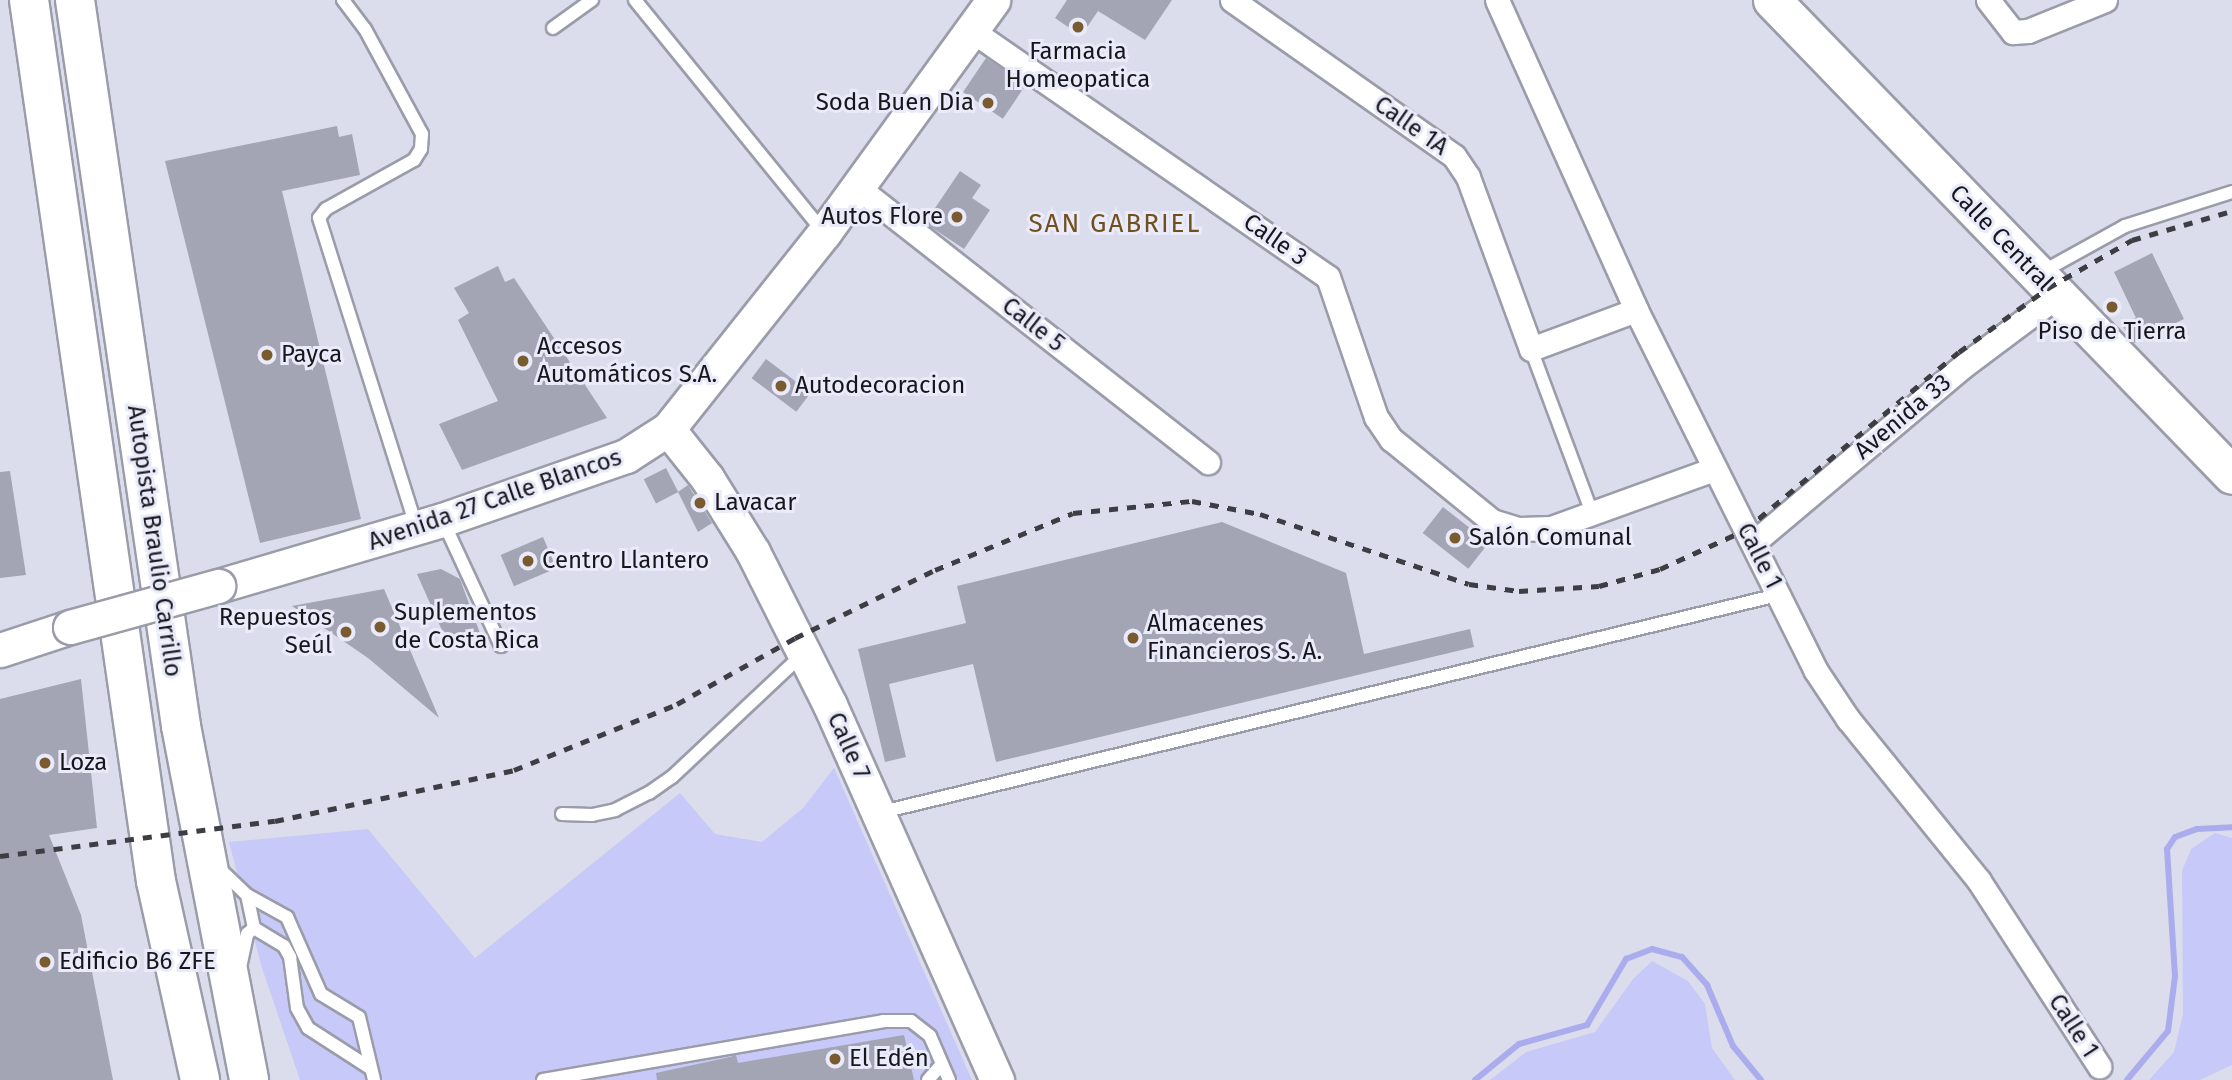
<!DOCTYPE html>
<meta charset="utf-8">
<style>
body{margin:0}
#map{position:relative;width:2232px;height:1080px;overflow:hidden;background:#dcddec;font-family:"Fira Sans",sans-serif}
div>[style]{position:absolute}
.green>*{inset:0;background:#c7c9f9}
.stream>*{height:6px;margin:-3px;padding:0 3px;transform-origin:3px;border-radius:3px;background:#abaced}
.building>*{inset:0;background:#a4a5b4;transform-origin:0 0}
.roads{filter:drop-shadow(2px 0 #9b9caa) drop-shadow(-2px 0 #9b9caa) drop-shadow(0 2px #9b9caa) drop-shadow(0 -2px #9b9caa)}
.lane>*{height:12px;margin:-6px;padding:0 6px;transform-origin:6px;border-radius:6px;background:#fff}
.street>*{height:23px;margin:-11.5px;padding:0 11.5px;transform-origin:11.5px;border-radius:11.5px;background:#fff}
.secondary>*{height:33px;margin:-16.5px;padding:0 16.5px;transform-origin:16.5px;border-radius:16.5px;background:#fff}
.primary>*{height:37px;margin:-18.5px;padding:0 18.5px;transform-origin:18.5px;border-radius:18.5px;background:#fff}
.highway>*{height:38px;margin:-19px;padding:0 19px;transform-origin:19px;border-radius:19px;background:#fff}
.rail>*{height:5px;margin-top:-2.5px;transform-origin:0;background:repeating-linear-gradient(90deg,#3d3d44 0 9px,transparent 0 18px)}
.bridges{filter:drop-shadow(2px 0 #9b9caa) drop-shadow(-2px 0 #9b9caa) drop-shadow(0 2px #9b9caa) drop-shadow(0 -2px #9b9caa)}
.secondary-bridge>*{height:33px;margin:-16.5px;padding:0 16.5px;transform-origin:16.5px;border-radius:16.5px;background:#fff}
.dots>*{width:19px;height:19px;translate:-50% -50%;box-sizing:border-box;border:4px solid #e9eafa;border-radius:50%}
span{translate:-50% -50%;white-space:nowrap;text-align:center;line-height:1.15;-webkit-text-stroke:6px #e9eafa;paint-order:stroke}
.poi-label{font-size:24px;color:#16161b}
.right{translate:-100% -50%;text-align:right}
.left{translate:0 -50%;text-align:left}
.street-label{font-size:24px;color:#16161b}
.neighbourhood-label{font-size:26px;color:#71501d;letter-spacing:2px}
</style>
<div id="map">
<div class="green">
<i style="clip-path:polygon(834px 768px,972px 1080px,300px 1080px,261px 965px,229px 842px,368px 829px,475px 958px,680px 793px,715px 834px,762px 842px,803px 808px)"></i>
<i style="clip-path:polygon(2215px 833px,2232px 838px,2232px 1065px,2200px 1080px,2149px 1080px,2174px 1052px,2183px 1014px,2182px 871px,2191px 849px)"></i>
<i style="clip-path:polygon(1652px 961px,1688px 981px,1705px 1004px,1712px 1048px,1735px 1080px,1490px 1080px,1526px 1052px,1595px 1032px,1633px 979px)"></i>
</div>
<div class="stream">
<i style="left:1475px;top:1080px;width:57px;rotate:-39.3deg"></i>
<i style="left:1519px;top:1044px;width:71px;rotate:-15.6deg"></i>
<i style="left:1587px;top:1025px;width:77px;rotate:-59.4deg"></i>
<i style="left:1626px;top:959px;width:28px;rotate:-21deg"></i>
<i style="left:1652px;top:949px;width:31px;rotate:15deg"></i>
<i style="left:1682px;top:957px;width:38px;rotate:48deg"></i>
<i style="left:1707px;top:985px;width:66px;rotate:66.9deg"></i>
<i style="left:1733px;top:1046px;width:44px;rotate:50.5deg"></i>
<i style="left:2127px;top:1080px;width:64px;rotate:-50.1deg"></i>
<i style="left:2168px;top:1031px;width:55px;rotate:-82.7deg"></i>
<i style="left:2175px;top:976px;width:127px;rotate:-93.6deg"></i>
<i style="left:2167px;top:849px;width:14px;rotate:-56deg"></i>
<i style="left:2175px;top:837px;width:23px;rotate:-20deg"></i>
<i style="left:2197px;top:829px;width:35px;rotate:-3deg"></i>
</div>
<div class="building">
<i style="clip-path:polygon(1067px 0,1172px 0,1145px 40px,1098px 11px,1081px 36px,1055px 18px)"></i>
<i style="left:986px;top:58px;width:48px;height:41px;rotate:34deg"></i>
<i style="clip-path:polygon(337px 126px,339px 137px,352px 134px,360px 175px,282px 191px,361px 519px,260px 543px,165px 161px)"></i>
<i style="clip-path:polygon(960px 171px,981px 185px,972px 198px,990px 210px,964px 249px,925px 223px)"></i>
<i style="clip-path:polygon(2152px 253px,2184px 319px,2134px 343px,2122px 325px,2136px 318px,2114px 272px)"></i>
<i style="clip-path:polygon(498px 266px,505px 282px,514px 278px,607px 418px,462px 470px,439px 424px,498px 401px,458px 320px,469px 313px,454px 288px)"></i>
<i style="left:766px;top:359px;width:56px;height:24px;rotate:37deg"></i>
<i style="left:666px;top:468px;width:27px;height:25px;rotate:63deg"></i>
<i style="clip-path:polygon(10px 471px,26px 575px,0 578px,0 472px)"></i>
<i style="clip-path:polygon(688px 485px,712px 523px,698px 532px,678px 492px)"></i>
<i style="left:1443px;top:507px;width:58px;height:33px;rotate:38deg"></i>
<i style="clip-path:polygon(1222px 522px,1346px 573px,1364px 654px,1470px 629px,1474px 647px,996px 762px,973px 664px,889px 684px,906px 757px,885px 762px,858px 649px,966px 623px,957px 586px)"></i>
<i style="left:543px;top:537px;width:34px;height:46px;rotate:67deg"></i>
<i style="clip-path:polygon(441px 569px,460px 579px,481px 636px,448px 644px,417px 574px)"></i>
<i style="clip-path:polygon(384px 589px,439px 718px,368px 658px,292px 606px)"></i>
<i style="clip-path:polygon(81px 679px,97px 828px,49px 835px,81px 915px,113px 1080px,0 1080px,0 699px)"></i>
<i style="clip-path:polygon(904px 1035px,914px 1080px,657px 1080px,656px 1073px,730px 1057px,736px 1055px,738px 1063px)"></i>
</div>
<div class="roads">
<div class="lane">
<i style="left:343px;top:0;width:36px;rotate:53deg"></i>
<i style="left:365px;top:29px;width:119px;rotate:61.5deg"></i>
<i style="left:422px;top:134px;width:15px;rotate:94deg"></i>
<i style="left:421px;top:149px;width:13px;rotate:122deg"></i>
<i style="left:414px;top:160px;width:101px;rotate:150.9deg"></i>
<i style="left:326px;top:209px;width:11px;rotate:128deg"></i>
<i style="left:319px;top:218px;width:322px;rotate:72.5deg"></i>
<i style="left:635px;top:0;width:296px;rotate:50.9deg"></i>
<i style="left:553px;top:28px;width:48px;rotate:-35.7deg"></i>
<i style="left:2042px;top:272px;width:95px;rotate:-29deg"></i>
<i style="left:2125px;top:226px;width:112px;rotate:-17.6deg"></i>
<i style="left:1531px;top:349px;width:175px;rotate:69.6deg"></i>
<i style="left:443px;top:521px;width:138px;rotate:65.1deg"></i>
<i style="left:878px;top:813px;width:926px;rotate:-13.62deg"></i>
<i style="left:562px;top:814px;width:30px;rotate:2deg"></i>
<i style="left:592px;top:815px;width:24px;rotate:-12deg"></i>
<i style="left:615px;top:810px;width:38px;rotate:-27deg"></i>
<i style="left:649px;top:793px;width:28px;rotate:-35deg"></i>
<i style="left:672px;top:777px;width:180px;rotate:-43.2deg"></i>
<i style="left:222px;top:871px;width:35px;rotate:44deg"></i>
<i style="left:247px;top:895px;width:46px;rotate:28.8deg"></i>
<i style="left:287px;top:917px;width:84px;rotate:66.2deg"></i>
<i style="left:321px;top:994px;width:44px;rotate:31.2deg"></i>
<i style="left:359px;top:1017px;width:65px;rotate:76.6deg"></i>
<i style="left:247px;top:895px;width:34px;rotate:78deg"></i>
<i style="left:254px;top:928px;width:35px;rotate:31deg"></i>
<i style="left:284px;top:946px;width:13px;rotate:61deg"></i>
<i style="left:290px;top:957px;width:51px;rotate:82.2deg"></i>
<i style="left:297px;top:1008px;width:23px;rotate:61deg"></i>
<i style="left:308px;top:1028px;width:74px;rotate:32.8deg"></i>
<i style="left:241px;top:963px;width:30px;rotate:-78deg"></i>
<i style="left:247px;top:934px;width:9px;rotate:-41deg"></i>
<i style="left:543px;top:1080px;width:345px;rotate:-9.8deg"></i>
<i style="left:883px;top:1021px;width:28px"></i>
<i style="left:911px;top:1021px;width:24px;rotate:38deg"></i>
<i style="left:930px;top:1036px;width:48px;rotate:66.6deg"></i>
<i style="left:928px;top:1080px;width:21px;rotate:-49deg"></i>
</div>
<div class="street">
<i style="left:1232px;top:0;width:271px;rotate:35.1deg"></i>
<i style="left:1454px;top:156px;width:25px;rotate:56deg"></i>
<i style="left:1468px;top:177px;width:183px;rotate:69.9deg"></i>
<i style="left:1531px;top:349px;width:112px;rotate:-20.4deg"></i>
<i style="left:1497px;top:0;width:340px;rotate:65.8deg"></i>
<i style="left:1636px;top:310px;width:403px;rotate:63.5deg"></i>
<i style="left:1816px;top:671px;width:58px;rotate:56.3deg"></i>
<i style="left:1848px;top:719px;width:208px;rotate:51deg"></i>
<i style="left:1979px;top:881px;width:221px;rotate:57deg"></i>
<i style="left:1988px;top:0;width:41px;rotate:52deg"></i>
<i style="left:2013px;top:32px;width:15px;rotate:-4deg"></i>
<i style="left:2028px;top:31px;width:83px;rotate:-21.9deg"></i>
<i style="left:971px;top:30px;width:434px;rotate:34.7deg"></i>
<i style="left:1328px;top:277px;width:148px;rotate:71.1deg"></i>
<i style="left:1376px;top:417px;width:27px;rotate:56deg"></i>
<i style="left:1391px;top:439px;width:130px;rotate:39.1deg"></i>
<i style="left:1492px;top:521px;width:28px;rotate:17deg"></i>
<i style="left:1519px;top:529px;width:32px;rotate:-2deg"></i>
<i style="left:1551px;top:528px;width:173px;rotate:-19.9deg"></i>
<i style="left:857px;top:187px;width:446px;rotate:38.1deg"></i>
<i style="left:1753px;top:543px;width:273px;rotate:-40.1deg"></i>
<i style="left:1962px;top:367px;width:119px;rotate:-36.8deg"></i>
</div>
<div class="secondary">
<i style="left:668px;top:429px;width:63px;rotate:51.5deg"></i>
<i style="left:707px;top:478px;width:87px;rotate:58.1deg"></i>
<i style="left:753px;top:552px;width:171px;rotate:63.3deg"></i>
<i style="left:830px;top:705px;width:411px;rotate:66deg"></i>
<i style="left:218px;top:586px;width:234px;rotate:-16.4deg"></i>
<i style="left:442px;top:520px;width:195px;rotate:-19.2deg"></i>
<i style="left:626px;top:456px;width:50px;rotate:-32.7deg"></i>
<i style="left:668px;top:429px;width:251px;rotate:-51.5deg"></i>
<i style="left:824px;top:233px;width:288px;rotate:-54deg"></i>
<i style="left:0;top:650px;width:74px;rotate:-18.2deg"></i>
</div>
<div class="primary">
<i style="left:1772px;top:0;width:661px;rotate:45.92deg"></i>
</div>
<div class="highway">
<i style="left:29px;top:0;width:890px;rotate:81.8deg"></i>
<i style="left:156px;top:881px;width:204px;rotate:77.5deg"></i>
<i style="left:75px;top:0;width:734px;rotate:81.69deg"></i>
<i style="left:181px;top:726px;width:360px;rotate:79.1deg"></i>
</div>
</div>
<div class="rail">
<i style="left:0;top:856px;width:277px;rotate:-7.3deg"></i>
<i style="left:275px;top:821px;width:244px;rotate:-12deg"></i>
<i style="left:514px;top:770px;width:176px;rotate:-22deg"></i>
<i style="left:677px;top:704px;width:135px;rotate:-29.2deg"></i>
<i style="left:795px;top:638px;width:156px;rotate:-25.9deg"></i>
<i style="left:935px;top:570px;width:149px;rotate:-22.4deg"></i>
<i style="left:1073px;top:513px;width:120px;rotate:-5.8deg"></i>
<i style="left:1192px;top:501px;width:69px;rotate:10.8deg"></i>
<i style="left:1260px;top:514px;width:220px;rotate:18.5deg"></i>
<i style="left:1469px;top:584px;width:50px;rotate:8deg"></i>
<i style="left:1519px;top:591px;width:80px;rotate:-3.6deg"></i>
<i style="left:1599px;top:586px;width:63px;rotate:-15.6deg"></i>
<i style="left:1660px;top:569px;width:94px;rotate:-24.6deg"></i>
<i style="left:1745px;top:530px;width:278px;rotate:-39.8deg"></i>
<i style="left:1959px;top:352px;width:110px;rotate:-35.7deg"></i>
<i style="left:2048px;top:288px;width:97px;rotate:-29.7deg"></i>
<i style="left:2132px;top:240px;width:104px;rotate:-16.2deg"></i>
</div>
<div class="bridges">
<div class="secondary-bridge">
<i style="left:70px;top:627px;width:154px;rotate:-15.5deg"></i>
</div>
</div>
<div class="dots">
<i style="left:1078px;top:27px;background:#795b2f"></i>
<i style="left:988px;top:103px;background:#795b2f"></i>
<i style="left:957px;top:217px;background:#795b2f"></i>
<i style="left:2112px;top:307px;background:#795b2f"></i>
<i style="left:267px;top:355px;background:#795b2f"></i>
<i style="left:523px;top:361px;background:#795b2f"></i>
<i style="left:781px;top:386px;background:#795b2f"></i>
<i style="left:700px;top:503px;background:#795b2f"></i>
<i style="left:1455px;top:538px;background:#795b2f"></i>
<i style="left:528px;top:561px;background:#795b2f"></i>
<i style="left:380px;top:627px;background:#795b2f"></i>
<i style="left:346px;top:632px;background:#795b2f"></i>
<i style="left:1133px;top:638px;background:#795b2f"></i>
<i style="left:45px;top:763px;background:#795b2f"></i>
<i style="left:45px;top:962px;background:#795b2f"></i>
<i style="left:835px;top:1059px;background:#795b2f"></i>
</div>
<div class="poi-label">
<span style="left:1078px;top:66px">Farmacia<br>Homeopatica</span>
<span class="right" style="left:974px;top:103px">Soda Buen Dia</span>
<span class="right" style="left:943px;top:217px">Autos Flore</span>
<span style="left:2112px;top:332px">Piso de Tierra</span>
<span class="left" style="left:537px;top:361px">Accesos<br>Automáticos S.A.</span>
<span class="left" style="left:281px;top:355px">Payca</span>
<span class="left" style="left:795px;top:386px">Autodecoracion</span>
<span class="left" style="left:714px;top:503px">Lavacar</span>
<span class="left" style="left:1469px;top:538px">Salón Comunal</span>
<span class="left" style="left:542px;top:561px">Centro Llantero</span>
<span class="left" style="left:394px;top:627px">Suplementos<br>de Costa Rica</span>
<span class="right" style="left:332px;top:632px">Repuestos<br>Seúl</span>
<span class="left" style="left:1147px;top:638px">Almacenes<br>Financieros S. A.</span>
<span class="left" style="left:59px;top:763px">Loza</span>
<span class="left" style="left:59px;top:962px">Edificio B6 ZFE</span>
<span class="left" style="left:849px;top:1059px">El Edén</span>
</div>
<div class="street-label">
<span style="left:1411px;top:126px;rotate:35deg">Calle 1A</span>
<span style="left:2001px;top:238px;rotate:46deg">Calle Central</span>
<span style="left:1275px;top:240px;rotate:35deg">Calle 3</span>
<span style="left:1033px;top:325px;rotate:38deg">Calle 5</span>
<span style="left:1903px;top:417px;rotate:-40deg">Avenida 33</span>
<span style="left:495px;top:500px;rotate:-19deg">Avenida 27 Calle Blancos</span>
<span style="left:154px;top:541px;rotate:82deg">Autopista Braulio Carrillo</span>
<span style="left:1759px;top:556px;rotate:63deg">Calle 1</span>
<span style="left:848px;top:746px;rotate:66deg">Calle 7</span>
<span style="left:2073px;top:1026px;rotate:57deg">Calle 1</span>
</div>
<div class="neighbourhood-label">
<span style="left:1115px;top:224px">SAN GABRIEL</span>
</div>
</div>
